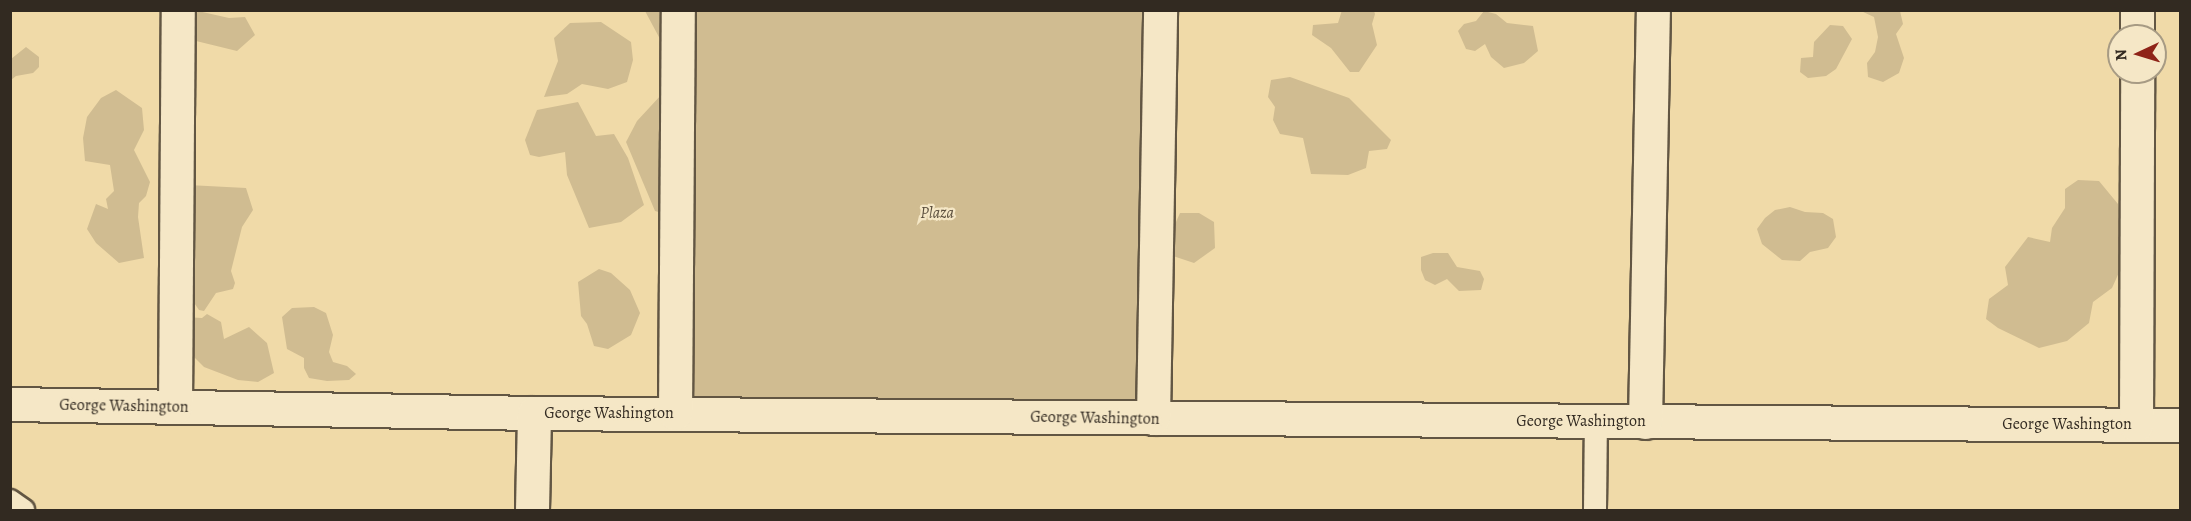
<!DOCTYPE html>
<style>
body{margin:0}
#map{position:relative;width:2191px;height:521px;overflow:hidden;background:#f0daa8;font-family:Alegreya,serif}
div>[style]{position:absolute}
.green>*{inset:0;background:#d0bc91}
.roads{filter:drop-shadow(2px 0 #625643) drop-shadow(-2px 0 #625643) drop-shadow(0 2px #625643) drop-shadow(0 -2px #625643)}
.service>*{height:22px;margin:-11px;padding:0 11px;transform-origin:11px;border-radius:11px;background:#f5e7c6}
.minor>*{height:33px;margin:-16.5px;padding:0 16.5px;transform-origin:16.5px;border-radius:16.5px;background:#f5e7c6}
span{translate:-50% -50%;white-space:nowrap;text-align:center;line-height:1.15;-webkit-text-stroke:4.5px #f5e7c6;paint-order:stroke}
.park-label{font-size:16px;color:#5a4e3d;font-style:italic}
.street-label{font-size:16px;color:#322a21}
.frame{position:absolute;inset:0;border:12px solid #322a21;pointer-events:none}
.north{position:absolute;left:2107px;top:24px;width:60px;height:60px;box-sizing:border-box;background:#f5e7c6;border:2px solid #a79b84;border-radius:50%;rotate:266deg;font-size:16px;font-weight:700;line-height:24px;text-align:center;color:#322a21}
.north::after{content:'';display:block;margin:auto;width:21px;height:27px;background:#8f2418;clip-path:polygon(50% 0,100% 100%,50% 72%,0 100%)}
</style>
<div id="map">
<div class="green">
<i style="clip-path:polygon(1342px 10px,1374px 11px,1375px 14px,1372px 24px,1377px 45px,1359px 72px,1350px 72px,1331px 48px,1312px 35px,1313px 25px,1338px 23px)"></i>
<i style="clip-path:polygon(198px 11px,229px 18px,245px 17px,255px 35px,237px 51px,192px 40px,190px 26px)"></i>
<i style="clip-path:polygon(645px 11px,1149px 11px,1150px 80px,1141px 90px,1138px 418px,675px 413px,676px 217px,655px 211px,626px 142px,637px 121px,662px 94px,678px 61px,660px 39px)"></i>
<i style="clip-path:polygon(1484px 11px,1496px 14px,1507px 23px,1533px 26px,1538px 51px,1524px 63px,1504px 68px,1491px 57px,1485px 44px,1475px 51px,1466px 49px,1458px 31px,1464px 24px,1476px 21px)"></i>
<i style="clip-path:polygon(1861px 11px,1900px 11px,1903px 24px,1896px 34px,1904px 58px,1899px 73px,1883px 82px,1868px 77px,1867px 63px,1875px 52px,1878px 37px,1874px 17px)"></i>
<i style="clip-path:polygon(601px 22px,631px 42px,633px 60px,627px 82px,608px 89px,582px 84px,567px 94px,544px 97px,558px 61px,554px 38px,570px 23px)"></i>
<i style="clip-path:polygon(1830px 25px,1843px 26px,1852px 39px,1836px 69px,1826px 76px,1808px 78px,1800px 72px,1801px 58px,1813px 57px,1814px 42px)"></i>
<i style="clip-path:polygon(26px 47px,39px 57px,39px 67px,33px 73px,16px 76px,11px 80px,11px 59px)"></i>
<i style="clip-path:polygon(1290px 77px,1349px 98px,1391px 140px,1387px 149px,1369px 151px,1366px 168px,1348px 175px,1311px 174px,1303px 138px,1280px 134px,1273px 120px,1275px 107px,1268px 97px,1271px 80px)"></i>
<i style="clip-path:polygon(116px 90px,142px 108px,144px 130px,134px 150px,150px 182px,146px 196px,139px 203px,138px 217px,144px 258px,119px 263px,96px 243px,87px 229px,96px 204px,108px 209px,106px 199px,114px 191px,110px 165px,85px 161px,83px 138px,87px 117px,101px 98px)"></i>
<i style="clip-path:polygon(578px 102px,596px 136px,614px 134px,628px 158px,644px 205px,621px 222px,589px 228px,567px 175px,565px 152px,539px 157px,530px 155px,525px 140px,537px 110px)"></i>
<i style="clip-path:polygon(2078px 180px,2099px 181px,2118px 204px,2126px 257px,2112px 288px,2093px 302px,2089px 323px,2067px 341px,2039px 348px,1998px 328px,1986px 319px,1989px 299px,2008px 285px,2005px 267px,2028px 237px,2050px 242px,2052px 228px,2065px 208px,2065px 189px)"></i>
<i style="clip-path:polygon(188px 185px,246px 188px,253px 210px,242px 227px,231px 271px,235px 283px,233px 289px,216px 293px,204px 311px,199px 310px,188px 294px)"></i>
<i style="clip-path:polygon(1790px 207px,1805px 212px,1823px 213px,1833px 219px,1836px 237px,1828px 248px,1810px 252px,1800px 261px,1782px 260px,1762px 244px,1757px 229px,1765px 218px,1775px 210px)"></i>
<i style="clip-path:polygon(1180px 213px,1199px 213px,1214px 222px,1215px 248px,1194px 263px,1173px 256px,1172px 231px)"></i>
<i style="clip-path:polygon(1433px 253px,1448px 253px,1457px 267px,1480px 271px,1484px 279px,1481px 290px,1459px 291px,1447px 279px,1435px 285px,1425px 280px,1421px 270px,1421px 257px)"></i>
<i style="clip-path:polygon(599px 269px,611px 273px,630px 290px,640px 313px,631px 335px,608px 349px,594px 346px,587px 324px,581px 316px,578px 282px)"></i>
<i style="clip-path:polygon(314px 307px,326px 313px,333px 335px,329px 352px,333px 362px,347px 366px,356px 374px,349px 380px,327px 381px,309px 378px,304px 368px,304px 358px,287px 349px,282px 317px,292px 308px)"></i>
<i style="clip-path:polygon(207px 314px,221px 322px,224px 339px,249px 327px,267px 343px,274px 373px,258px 382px,238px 380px,204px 367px,183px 346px,184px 317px,202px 318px)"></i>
</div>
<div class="roads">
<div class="service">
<i style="left:10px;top:501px;width:16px;rotate:35deg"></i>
<i style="left:1595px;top:510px;width:89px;rotate:-89.4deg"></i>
</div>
<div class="minor">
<i style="left:2137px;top:36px;width:26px;rotate:-90deg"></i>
<i style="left:10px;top:404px;width:524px;rotate:0.98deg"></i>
<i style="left:534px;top:413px;width:1646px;rotate:0.42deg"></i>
<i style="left:175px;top:407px;width:397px;rotate:-89.6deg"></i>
<i style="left:675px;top:413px;width:403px;rotate:-89.6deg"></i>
<i style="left:1153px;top:418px;width:408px;rotate:-89deg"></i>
<i style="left:1645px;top:422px;width:412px;rotate:-88.9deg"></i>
<i style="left:2136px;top:425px;width:353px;rotate:-89.8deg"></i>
<i style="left:532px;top:510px;width:97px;rotate:-88.8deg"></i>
</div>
</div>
<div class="park-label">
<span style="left:937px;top:213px">Plaza</span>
</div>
<div class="street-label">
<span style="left:124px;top:406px;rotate:1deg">George Washington</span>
<span style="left:609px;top:413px">George Washington</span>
<span style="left:1095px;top:418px;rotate:1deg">George Washington</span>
<span style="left:1581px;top:421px">George Washington</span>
<span style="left:2067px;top:424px">George Washington</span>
</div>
<div class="frame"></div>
<div class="north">N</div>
</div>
